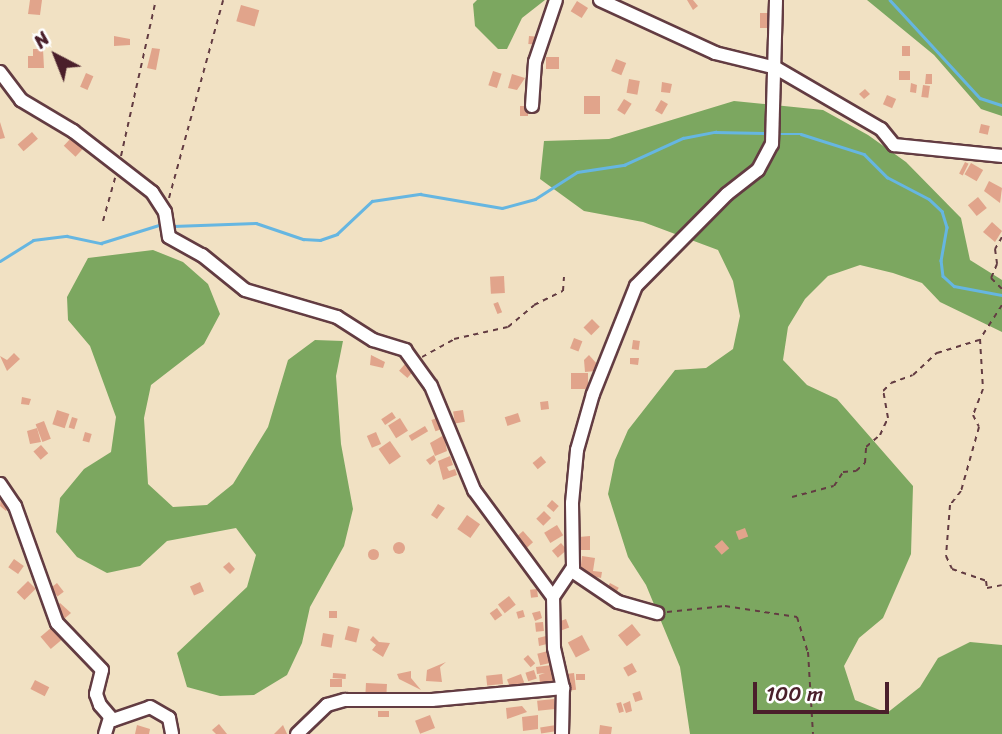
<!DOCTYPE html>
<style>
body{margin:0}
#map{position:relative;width:1002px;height:734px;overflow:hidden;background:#f1e1c3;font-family:Sriracha,sans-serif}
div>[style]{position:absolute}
.forest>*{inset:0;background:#7ca760}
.stream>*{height:2.5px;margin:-1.25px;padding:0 1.25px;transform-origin:1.25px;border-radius:1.25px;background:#66b6e1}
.building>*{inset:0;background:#e1a48b;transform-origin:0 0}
.round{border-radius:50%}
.path>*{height:2px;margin-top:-1px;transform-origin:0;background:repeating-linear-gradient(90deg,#633c42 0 5px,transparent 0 10px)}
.roads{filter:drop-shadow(2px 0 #633c42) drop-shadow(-2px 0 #633c42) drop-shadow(0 2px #633c42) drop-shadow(0 -2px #633c42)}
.minor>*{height:12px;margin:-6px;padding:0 6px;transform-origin:6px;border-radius:6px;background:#fff}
span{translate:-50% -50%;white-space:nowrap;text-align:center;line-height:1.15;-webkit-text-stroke:5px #fff;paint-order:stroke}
.north{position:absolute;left:21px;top:21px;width:70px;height:70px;-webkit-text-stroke:5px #fff;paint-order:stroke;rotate:318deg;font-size:19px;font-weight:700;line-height:28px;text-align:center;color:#4a1f2b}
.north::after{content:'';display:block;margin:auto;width:24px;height:32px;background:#4a1f2b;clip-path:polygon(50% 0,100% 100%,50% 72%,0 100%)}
.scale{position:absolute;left:753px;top:682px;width:136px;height:32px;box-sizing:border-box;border:4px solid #4a1f2b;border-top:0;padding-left:9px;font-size:21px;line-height:24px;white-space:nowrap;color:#4a1f2b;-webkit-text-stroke:5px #fff;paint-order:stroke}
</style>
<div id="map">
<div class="forest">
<i style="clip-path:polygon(477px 0,545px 0,522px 18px,507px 49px,498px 49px,475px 26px,473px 4px)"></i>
<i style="clip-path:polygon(867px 0,1002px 0,1002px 116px,981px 109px,934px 55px)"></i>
<i style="clip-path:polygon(734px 101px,823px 110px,868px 135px,906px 162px,961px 218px,970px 260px,1002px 280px,1002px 332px,940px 302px,922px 283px,893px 273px,860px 265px,828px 276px,805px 299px,788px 327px,783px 360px,807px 385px,837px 399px,913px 486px,911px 554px,883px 618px,859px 638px,844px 666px,855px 700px,887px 713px,920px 687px,938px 658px,970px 642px,1002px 645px,1002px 734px,690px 734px,680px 667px,646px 585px,628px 557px,608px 494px,615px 460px,628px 430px,675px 370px,706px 368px,733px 349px,740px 316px,733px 281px,718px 250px,643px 222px,584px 211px,540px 179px,544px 141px,609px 139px)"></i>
<i style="clip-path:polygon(153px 250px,183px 262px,208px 284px,220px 314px,204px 344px,151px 385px,144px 418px,148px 484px,173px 507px,207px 505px,233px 484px,268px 427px,288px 360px,315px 340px,343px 341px,336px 376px,341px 444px,353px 509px,344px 546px,310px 607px,302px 643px,287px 675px,254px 695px,220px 696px,187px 687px,177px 653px,247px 587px,256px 555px,236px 528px,167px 541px,140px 566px,107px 573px,77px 557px,56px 532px,60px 498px,84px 469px,111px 452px,116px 417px,90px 346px,68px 320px,67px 297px,88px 258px)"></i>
</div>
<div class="stream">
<i style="left:890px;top:0;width:133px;rotate:47.4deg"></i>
<i style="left:980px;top:98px;width:23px;rotate:18deg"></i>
<i style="left:775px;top:134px;width:26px"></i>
<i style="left:801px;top:134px;width:66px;rotate:17.6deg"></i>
<i style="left:864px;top:154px;width:33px;rotate:45deg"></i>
<i style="left:887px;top:177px;width:47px;rotate:27.6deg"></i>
<i style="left:929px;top:199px;width:18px;rotate:43deg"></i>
<i style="left:942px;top:211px;width:17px;rotate:73deg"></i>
<i style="left:947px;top:227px;width:34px;rotate:100deg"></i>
<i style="left:941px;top:260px;width:16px;rotate:83deg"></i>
<i style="left:943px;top:276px;width:15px;rotate:42deg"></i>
<i style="left:954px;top:286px;width:49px;rotate:10.6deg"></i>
<i style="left:173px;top:226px;width:83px;rotate:-2.1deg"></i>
<i style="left:256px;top:223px;width:50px;rotate:18.8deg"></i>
<i style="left:303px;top:239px;width:17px;rotate:3deg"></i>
<i style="left:320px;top:240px;width:18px;rotate:-19deg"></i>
<i style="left:337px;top:234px;width:48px;rotate:-43.3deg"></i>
<i style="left:372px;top:201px;width:49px;rotate:-8.3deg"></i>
<i style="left:420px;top:194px;width:83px;rotate:9.7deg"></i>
<i style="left:502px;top:208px;width:34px;rotate:-15deg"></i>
<i style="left:535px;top:199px;width:50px;rotate:-32.7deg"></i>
<i style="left:577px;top:172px;width:48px;rotate:-8.5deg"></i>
<i style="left:624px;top:165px;width:65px;rotate:-24.6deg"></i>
<i style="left:683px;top:138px;width:33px;rotate:-11deg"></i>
<i style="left:715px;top:132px;width:53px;rotate:1.1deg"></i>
<i style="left:0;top:261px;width:39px;rotate:-32deg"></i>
<i style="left:33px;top:240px;width:34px;rotate:-7deg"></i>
<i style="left:67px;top:236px;width:35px;rotate:12deg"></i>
<i style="left:101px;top:243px;width:61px;rotate:-17.2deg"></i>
</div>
<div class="building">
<i style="clip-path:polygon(30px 0,42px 0,40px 15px,28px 14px)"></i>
<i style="clip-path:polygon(687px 0,693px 0,698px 6px,693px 10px)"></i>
<i style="left:577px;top:1px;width:13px;height:12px;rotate:32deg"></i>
<i style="left:241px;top:5px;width:19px;height:17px;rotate:16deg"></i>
<i style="left:760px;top:13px;width:9px;height:15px"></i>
<i style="clip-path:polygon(114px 36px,130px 39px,130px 45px,114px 46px)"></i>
<i style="left:529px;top:36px;width:12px;height:8px;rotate:5deg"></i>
<i style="left:902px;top:46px;width:8px;height:10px"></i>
<i style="clip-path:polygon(152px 48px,160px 49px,156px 70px,147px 68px)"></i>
<i style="clip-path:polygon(33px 49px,43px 49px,44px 68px,28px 68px,28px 56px,33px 56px)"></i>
<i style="left:559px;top:57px;width:12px;height:13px;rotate:90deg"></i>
<i style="left:616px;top:59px;width:11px;height:13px;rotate:22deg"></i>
<i style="left:493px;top:71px;width:9px;height:15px;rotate:18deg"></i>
<i style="left:899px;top:71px;width:11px;height:9px"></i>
<i style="left:86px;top:73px;width:8px;height:15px;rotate:23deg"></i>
<i style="clip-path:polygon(512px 74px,525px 78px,517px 90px,508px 88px)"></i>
<i style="clip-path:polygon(926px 74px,932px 74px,932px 84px,925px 84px)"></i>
<i style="left:629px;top:79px;width:11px;height:14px;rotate:10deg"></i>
<i style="clip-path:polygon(662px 82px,672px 84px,670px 93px,661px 92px)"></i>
<i style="clip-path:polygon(911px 83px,917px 85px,916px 93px,910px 92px)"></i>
<i style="left:923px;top:85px;width:7px;height:12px;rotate:8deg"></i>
<i style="clip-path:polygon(865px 89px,870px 94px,864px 99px,859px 94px)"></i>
<i style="left:887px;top:95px;width:10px;height:10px;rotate:24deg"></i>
<i style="left:584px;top:96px;width:16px;height:18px"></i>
<i style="left:624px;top:99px;width:9px;height:13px;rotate:32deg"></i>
<i style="left:661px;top:100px;width:8px;height:12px;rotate:30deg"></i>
<i style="left:520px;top:106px;width:8px;height:10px"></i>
<i style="clip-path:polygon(0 122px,5px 138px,0 139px)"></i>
<i style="left:981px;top:124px;width:9px;height:9px;rotate:13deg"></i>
<i style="left:32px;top:132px;width:9px;height:19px;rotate:49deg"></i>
<i style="left:72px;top:137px;width:16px;height:12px;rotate:43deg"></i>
<i style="left:965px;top:162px;width:4px;height:13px;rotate:27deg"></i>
<i style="left:971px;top:163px;width:14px;height:13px;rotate:30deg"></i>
<i style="clip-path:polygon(989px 181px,1002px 188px,1000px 203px,984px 191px)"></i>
<i style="left:978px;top:197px;width:14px;height:13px;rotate:51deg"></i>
<i style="clip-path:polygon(992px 222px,1002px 231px,995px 242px,983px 232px)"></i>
<i style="left:504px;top:276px;width:17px;height:14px;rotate:87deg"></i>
<i style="left:498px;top:302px;width:11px;height:5px;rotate:68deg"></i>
<i style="left:592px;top:319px;width:11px;height:12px;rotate:45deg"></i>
<i style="left:574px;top:338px;width:9px;height:11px;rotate:21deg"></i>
<i style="left:633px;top:340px;width:7px;height:9px;rotate:8deg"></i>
<i style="clip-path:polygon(14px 353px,20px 359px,7px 371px,0 356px,7px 360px)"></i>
<i style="clip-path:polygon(371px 355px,385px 362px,383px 368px,370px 365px)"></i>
<i style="clip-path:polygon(589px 355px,597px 364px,596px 371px,585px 372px,584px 360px)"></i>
<i style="clip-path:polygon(630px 358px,639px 358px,638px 365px,630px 364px)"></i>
<i style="left:405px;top:364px;width:11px;height:9px;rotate:41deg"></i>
<i style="left:571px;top:373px;width:17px;height:16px"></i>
<i style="clip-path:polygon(22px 397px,31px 399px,29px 405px,21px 404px)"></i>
<i style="left:548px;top:401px;width:8px;height:8px;rotate:83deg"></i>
<i style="left:57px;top:410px;width:13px;height:15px;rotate:18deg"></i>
<i style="left:463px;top:410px;width:12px;height:10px;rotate:81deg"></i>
<i style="left:392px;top:412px;width:7px;height:13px;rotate:56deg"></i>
<i style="left:518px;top:413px;width:9px;height:14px;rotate:72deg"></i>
<i style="left:72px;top:417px;width:6px;height:11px;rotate:18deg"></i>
<i style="left:400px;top:418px;width:15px;height:14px;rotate:58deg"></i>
<i style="left:437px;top:418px;width:12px;height:6px;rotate:70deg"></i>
<i style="left:44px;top:421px;width:19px;height:9px;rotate:69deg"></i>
<i style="left:425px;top:426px;width:6px;height:19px;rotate:59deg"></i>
<i style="clip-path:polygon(37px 428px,41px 442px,30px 444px,27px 431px)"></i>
<i style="left:85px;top:432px;width:7px;height:9px;rotate:16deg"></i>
<i style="left:376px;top:432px;width:13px;height:10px;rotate:67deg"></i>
<i style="clip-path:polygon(444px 435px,447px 451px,435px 456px,430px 443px)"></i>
<i style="left:390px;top:441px;width:19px;height:14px;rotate:55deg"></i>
<i style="left:41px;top:445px;width:11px;height:10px;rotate:49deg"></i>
<i style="clip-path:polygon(434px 455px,436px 460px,430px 465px,426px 460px)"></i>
<i style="clip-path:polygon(450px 456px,453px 465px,447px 467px,449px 471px,455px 469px,457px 475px,443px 480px,438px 461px)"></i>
<i style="left:541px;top:456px;width:8px;height:11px;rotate:50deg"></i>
<i style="clip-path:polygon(1px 496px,11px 503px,6px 511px,0 506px)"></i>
<i style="left:552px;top:500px;width:9px;height:8px;rotate:41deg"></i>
<i style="clip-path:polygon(438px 504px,445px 508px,437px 519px,431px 515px)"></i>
<i style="left:544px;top:511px;width:10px;height:11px;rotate:45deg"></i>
<i style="left:467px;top:515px;width:16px;height:17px;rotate:35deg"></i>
<i style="left:557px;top:525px;width:12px;height:15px;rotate:59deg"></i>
<i style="left:745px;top:528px;width:9px;height:10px;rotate:69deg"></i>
<i style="left:523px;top:531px;width:15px;height:12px;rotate:48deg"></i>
<i style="clip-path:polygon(590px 536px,590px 550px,580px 550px,579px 537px)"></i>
<i style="left:722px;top:540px;width:11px;height:10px;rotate:49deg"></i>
<i class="round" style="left:393px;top:542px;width:12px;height:12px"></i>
<i style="left:561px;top:543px;width:9px;height:12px;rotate:49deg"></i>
<i class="round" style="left:367.5px;top:548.5px;width:11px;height:11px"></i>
<i style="clip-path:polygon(582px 556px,595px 558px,593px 571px,602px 572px,601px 578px,580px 573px)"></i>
<i style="left:14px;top:559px;width:12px;height:10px;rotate:35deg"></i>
<i style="clip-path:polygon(229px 562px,235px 569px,230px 574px,223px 567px)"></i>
<i style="left:28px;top:581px;width:11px;height:16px;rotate:45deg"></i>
<i style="left:200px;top:582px;width:10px;height:11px;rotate:66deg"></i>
<i style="left:57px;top:583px;width:11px;height:8px;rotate:52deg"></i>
<i style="left:610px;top:583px;width:10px;height:8px;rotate:29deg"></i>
<i style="left:537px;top:589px;width:8px;height:7px;rotate:83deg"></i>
<i style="left:509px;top:596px;width:11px;height:14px;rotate:52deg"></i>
<i style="clip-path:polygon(60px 603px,71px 613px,64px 619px,55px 607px)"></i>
<i style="left:497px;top:608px;width:9px;height:9px;rotate:54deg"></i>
<i style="left:523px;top:610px;width:7px;height:7px;rotate:74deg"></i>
<i style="left:329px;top:611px;width:8px;height:7px"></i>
<i style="clip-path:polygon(540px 611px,542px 618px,535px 621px,532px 613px)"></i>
<i style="left:566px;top:619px;width:9px;height:8px;rotate:69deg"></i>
<i style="left:543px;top:622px;width:9px;height:8px;rotate:84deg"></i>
<i style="left:632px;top:624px;width:14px;height:18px;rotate:51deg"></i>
<i style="left:348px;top:626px;width:12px;height:14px;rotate:14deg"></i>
<i style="left:52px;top:627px;width:16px;height:15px;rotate:50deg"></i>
<i style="left:323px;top:633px;width:11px;height:13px;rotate:10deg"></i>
<i style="left:582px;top:635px;width:17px;height:16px;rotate:62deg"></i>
<i style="clip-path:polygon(373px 636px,379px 642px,390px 643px,383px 657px,372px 650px,376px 645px,370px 640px)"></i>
<i style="clip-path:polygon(546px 636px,547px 644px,539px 646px,538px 638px)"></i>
<i style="left:548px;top:651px;width:12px;height:11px;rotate:76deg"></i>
<i style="left:528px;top:655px;width:11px;height:6px;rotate:49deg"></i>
<i style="clip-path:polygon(446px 662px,440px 667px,442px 682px,426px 681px,427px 670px)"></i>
<i style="left:632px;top:663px;width:10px;height:10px;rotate:61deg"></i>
<i style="clip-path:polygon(552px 665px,554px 681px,540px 683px,539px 675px,545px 673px,537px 674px,536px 667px)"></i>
<i style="left:534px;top:670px;width:9px;height:9px;rotate:72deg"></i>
<i style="clip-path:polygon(411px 671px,411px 678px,421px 690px,399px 679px,397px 674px)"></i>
<i style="left:333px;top:673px;width:13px;height:5px;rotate:4deg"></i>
<i style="left:574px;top:673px;width:17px;height:8px;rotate:83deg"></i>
<i style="left:502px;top:674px;width:10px;height:16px;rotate:84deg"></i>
<i style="left:521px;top:674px;width:9px;height:15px;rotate:69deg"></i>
<i style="left:576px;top:674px;width:9px;height:6px"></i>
<i style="left:330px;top:679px;width:12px;height:8px"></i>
<i style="left:35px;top:680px;width:16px;height:10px;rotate:27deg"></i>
<i style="left:366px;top:683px;width:21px;height:12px;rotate:3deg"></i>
<i style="left:640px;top:691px;width:9px;height:8px;rotate:72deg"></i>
<i style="left:554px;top:699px;width:10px;height:17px;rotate:84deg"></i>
<i style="clip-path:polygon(630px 701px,632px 711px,626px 713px,623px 704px)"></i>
<i style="left:621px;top:702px;width:10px;height:5px;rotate:73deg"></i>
<i style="clip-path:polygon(522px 706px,527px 712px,507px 719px,506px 708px)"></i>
<i style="left:378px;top:711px;width:11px;height:6px"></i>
<i style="left:430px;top:715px;width:14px;height:16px;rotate:69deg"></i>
<i style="clip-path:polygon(538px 715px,538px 729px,523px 731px,522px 717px)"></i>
<i style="clip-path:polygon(219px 724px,227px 734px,216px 734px,212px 730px)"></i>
<i style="clip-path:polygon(137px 725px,150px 729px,149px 734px,135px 734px)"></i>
<i style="clip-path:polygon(283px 725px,287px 734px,274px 734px)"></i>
<i style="left:556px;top:725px;width:6px;height:16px;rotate:81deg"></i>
<i style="clip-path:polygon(600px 725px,612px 727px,611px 734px,599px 734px)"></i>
</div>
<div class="path">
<i style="left:121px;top:156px;width:160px;rotate:-77.4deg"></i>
<i style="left:169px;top:198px;width:205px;rotate:-74.7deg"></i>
<i style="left:103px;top:221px;width:45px;rotate:-74.4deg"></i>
<i style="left:1002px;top:237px;width:14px;rotate:120deg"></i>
<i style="left:995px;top:249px;width:15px;rotate:82deg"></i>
<i style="left:997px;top:264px;width:15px;rotate:113deg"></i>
<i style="left:991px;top:278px;width:16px;rotate:45deg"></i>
<i style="left:1002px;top:305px;width:40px;rotate:122.9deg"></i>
<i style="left:980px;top:339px;width:50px;rotate:86.6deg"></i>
<i style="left:983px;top:389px;width:28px;rotate:111deg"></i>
<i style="left:973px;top:415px;width:13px;rotate:63deg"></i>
<i style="left:979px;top:427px;width:66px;rotate:105.7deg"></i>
<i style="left:961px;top:491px;width:18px;rotate:128deg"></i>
<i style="left:950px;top:505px;width:51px;rotate:94.5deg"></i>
<i style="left:946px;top:556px;width:14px;rotate:65deg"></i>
<i style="left:952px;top:569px;width:36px;rotate:19deg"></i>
<i style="left:986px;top:581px;width:7px;rotate:82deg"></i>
<i style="left:987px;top:588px;width:15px;rotate:-11deg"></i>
<i style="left:422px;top:357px;width:37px;rotate:-29deg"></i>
<i style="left:454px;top:339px;width:55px;rotate:-12.5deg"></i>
<i style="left:508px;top:327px;width:34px;rotate:-40deg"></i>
<i style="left:534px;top:305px;width:32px;rotate:-26deg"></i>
<i style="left:563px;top:291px;width:14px;rotate:-86deg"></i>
<i style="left:792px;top:497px;width:43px;rotate:-14.7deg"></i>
<i style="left:834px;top:486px;width:17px;rotate:-57deg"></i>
<i style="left:843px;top:472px;width:13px;rotate:-4deg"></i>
<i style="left:856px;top:471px;width:12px;rotate:-42deg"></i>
<i style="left:865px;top:463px;width:16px;rotate:-86deg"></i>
<i style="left:866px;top:447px;width:18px;rotate:-41deg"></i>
<i style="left:880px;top:435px;width:19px;rotate:-65deg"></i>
<i style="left:888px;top:418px;width:27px;rotate:-100deg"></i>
<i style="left:883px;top:391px;width:11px;rotate:-45deg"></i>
<i style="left:891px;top:383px;width:23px;rotate:-20deg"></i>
<i style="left:913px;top:375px;width:33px;rotate:-43deg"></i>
<i style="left:937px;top:353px;width:44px;rotate:-17.2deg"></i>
<i style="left:667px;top:612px;width:58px;rotate:-5.9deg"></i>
<i style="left:725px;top:606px;width:73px;rotate:8.7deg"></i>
<i style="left:797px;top:617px;width:37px;rotate:73deg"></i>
<i style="left:808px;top:652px;width:82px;rotate:86.5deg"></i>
</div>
<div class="roads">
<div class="minor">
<i style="left:600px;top:0;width:127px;rotate:24.7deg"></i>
<i style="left:715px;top:53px;width:63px;rotate:13.8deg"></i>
<i style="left:776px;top:68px;width:121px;rotate:30.2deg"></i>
<i style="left:881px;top:129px;width:21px;rotate:51deg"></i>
<i style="left:894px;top:145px;width:109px;rotate:5.8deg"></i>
<i style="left:0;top:72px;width:35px;rotate:53deg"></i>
<i style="left:21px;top:100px;width:61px;rotate:30.8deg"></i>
<i style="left:73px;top:131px;width:100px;rotate:37.7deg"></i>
<i style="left:152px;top:192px;width:24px;rotate:57deg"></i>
<i style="left:165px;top:212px;width:25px;rotate:81deg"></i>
<i style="left:169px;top:237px;width:38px;rotate:29deg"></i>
<i style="left:202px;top:255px;width:55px;rotate:39.1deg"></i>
<i style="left:245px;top:290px;width:96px;rotate:16.4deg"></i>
<i style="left:337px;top:317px;width:43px;rotate:32.6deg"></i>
<i style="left:373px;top:340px;width:34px;rotate:17deg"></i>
<i style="left:405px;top:350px;width:44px;rotate:54.2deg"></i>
<i style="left:431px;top:386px;width:113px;rotate:67.5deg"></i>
<i style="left:474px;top:490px;width:133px;rotate:53.6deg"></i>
<i style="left:532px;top:106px;width:44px;rotate:-86.1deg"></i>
<i style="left:535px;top:62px;width:65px;rotate:-71.3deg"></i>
<i style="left:0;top:484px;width:27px;rotate:56deg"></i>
<i style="left:15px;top:506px;width:124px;rotate:70.3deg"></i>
<i style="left:57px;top:623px;width:65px;rotate:46.2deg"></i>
<i style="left:102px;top:670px;width:25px;rotate:104deg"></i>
<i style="left:96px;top:694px;width:12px;rotate:70deg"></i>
<i style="left:100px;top:705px;width:20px;rotate:49deg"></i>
<i style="left:113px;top:720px;width:39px;rotate:-19deg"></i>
<i style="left:150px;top:707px;width:22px;rotate:30deg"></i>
<i style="left:169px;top:718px;width:16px;rotate:79deg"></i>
<i style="left:572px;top:571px;width:55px;rotate:34deg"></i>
<i style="left:618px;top:602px;width:41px;rotate:15.8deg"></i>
<i style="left:105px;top:734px;width:17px;rotate:-73deg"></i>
<i style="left:297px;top:734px;width:42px;rotate:-44deg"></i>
<i style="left:327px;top:705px;width:19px;rotate:-16deg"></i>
<i style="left:345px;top:700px;width:87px"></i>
<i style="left:432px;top:700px;width:132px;rotate:-5.2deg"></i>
<i style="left:563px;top:688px;width:41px;rotate:-102.7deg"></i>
<i style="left:554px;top:648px;width:51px;rotate:-91.1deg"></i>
<i style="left:553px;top:597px;width:36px;rotate:-56deg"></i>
<i style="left:573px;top:567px;width:64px;rotate:-90.9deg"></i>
<i style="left:572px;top:503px;width:53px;rotate:-84.6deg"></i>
<i style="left:577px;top:450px;width:58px;rotate:-74.1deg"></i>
<i style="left:593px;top:394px;width:116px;rotate:-68.3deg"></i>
<i style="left:636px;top:286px;width:129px;rotate:-45.3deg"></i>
<i style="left:727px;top:194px;width:39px;rotate:-38deg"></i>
<i style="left:758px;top:170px;width:30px;rotate:-62deg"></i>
<i style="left:772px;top:144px;width:144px;rotate:-88.4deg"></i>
<i style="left:562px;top:734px;width:46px;rotate:-88.8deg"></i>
</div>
</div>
<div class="north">N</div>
<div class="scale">100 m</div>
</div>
